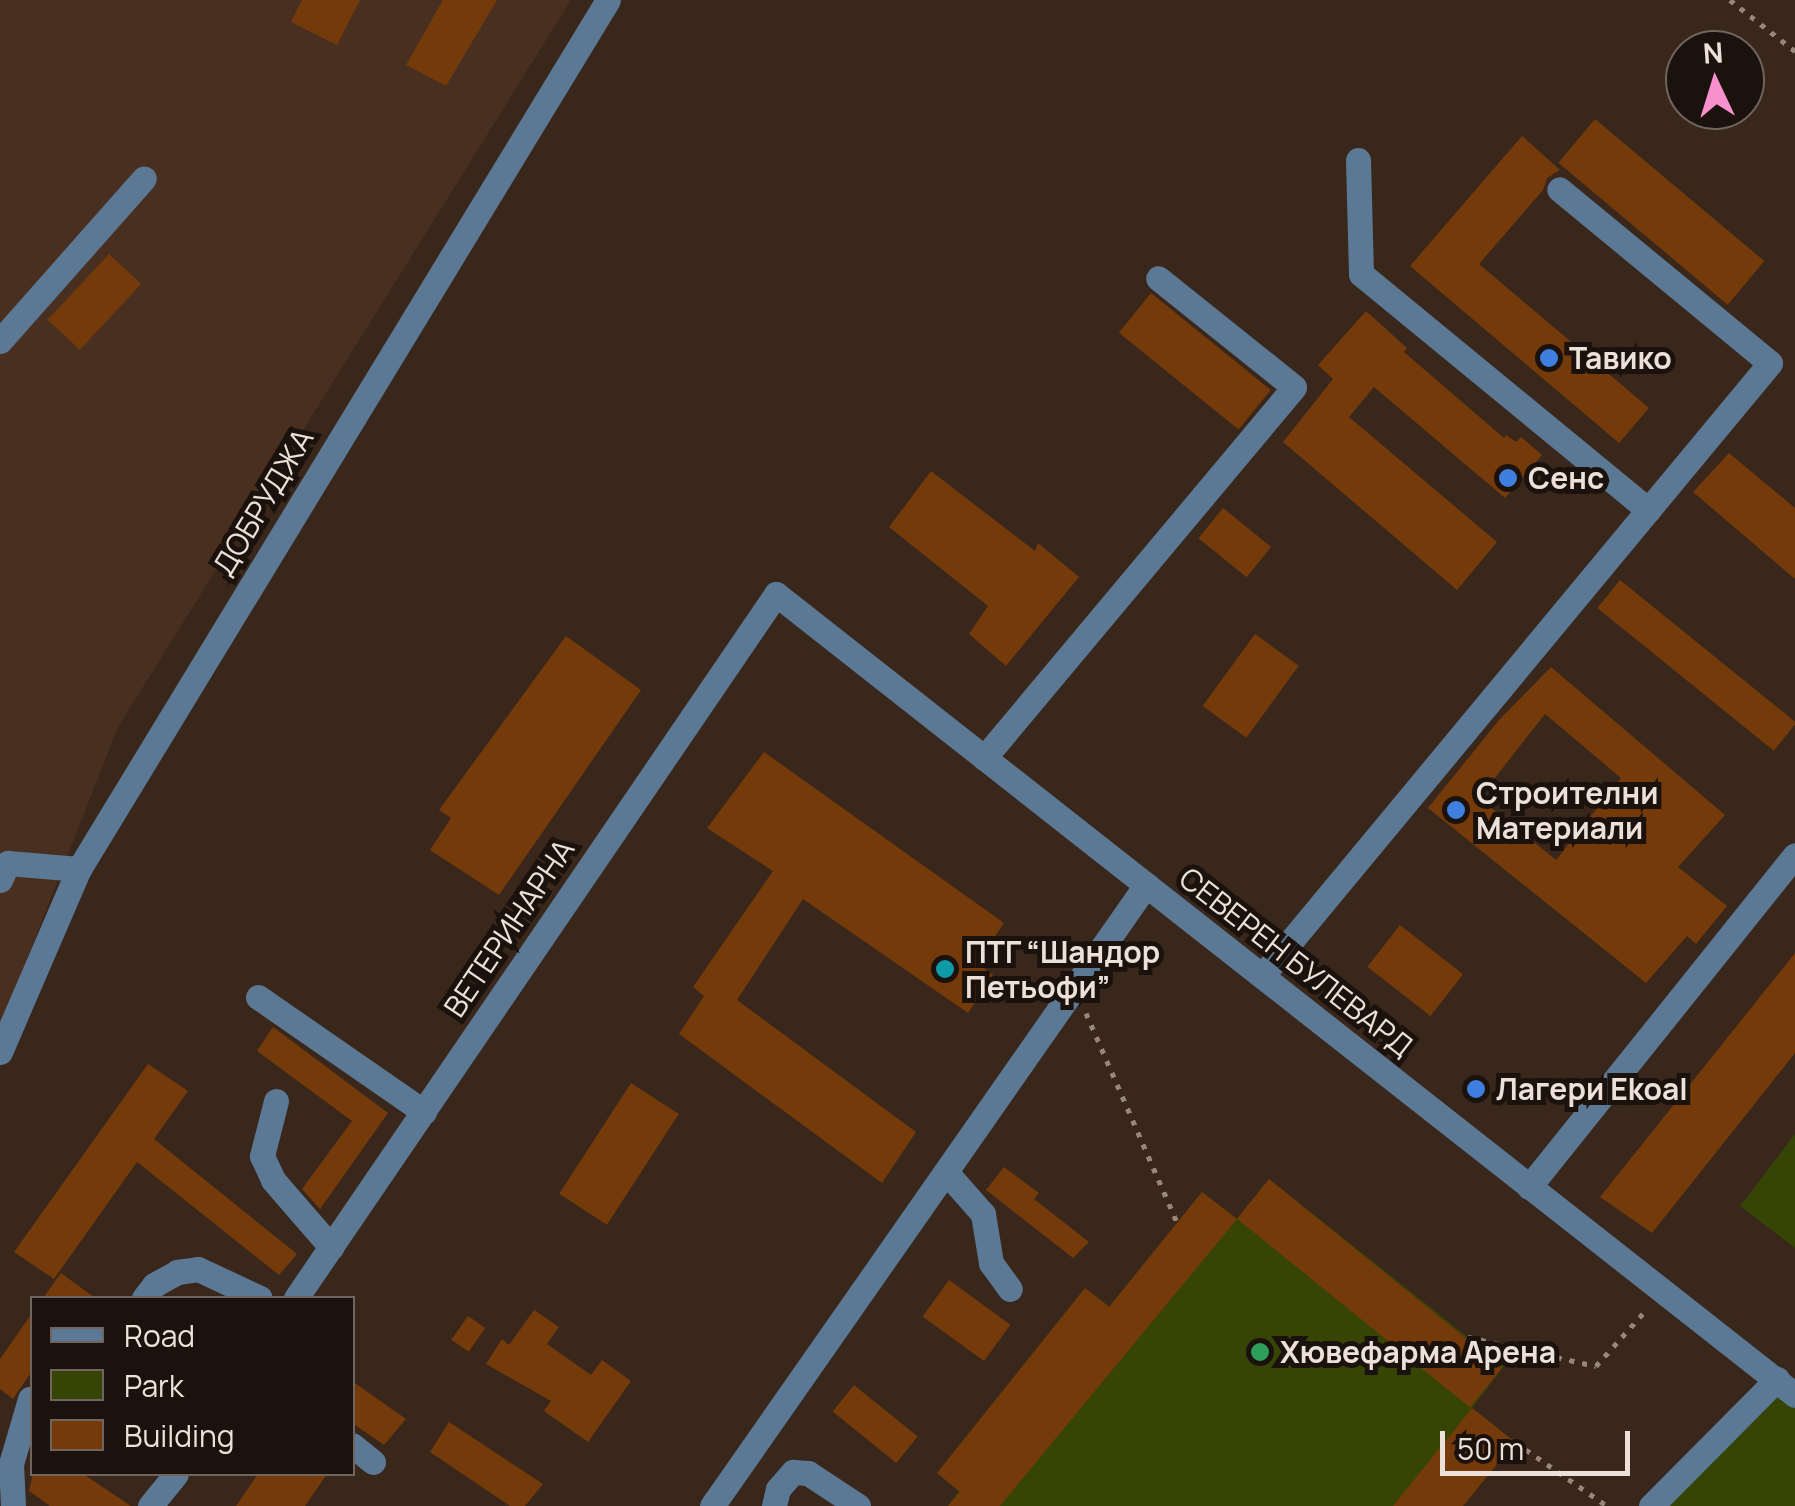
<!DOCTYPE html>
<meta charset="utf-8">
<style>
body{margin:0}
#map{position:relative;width:1795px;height:1506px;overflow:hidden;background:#3a271b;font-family:Manrope,sans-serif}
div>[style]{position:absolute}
.built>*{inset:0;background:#482f1f}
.green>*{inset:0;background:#364405}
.building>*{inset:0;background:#743a09;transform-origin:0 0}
.path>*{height:5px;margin-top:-2.5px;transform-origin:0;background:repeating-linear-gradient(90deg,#96867c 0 5px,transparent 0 13px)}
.minor>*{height:25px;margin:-12.5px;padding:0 12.5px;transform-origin:12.5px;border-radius:12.5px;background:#5b7995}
.dots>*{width:28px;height:28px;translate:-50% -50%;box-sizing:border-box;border:5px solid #1b120d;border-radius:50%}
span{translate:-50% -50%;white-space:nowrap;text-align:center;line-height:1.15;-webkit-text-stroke:10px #1b120d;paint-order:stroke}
.poi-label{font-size:30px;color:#ece0d8;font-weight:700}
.left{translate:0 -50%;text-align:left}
.street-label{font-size:30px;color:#ece0d8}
.legend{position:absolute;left:30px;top:1296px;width:325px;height:180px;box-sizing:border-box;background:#1b120d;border:2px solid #6f645e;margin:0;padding:12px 18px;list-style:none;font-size:30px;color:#ece0d8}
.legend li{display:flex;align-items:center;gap:20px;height:50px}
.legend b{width:50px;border:2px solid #6f645e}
.north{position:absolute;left:1665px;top:30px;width:100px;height:100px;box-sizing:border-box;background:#1b120d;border:2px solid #6f645e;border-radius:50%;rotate:356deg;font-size:28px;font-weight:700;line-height:40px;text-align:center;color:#ece0d8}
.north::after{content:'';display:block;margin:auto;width:35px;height:45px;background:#f790cd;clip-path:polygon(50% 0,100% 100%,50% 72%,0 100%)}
.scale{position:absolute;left:1440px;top:1431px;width:190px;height:45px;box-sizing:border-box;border:5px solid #ece0d8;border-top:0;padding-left:12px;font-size:30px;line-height:35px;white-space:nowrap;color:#ece0d8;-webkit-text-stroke:8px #1b120d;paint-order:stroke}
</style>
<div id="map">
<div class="built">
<i style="clip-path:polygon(0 0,571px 0,118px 727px,0 1027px)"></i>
</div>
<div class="green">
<i style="clip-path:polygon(1795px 1134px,1795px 1248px,1740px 1206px)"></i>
<i style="clip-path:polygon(1269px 1179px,1504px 1366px,1472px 1408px,1515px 1442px,1463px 1506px,948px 1506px,959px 1491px,937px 1473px,1085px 1288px,1110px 1307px,1202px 1192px,1237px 1219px)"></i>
<i style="clip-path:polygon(1767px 1384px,1795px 1408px,1795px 1506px,1650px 1506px)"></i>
</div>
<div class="building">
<i style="clip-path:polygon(302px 0,360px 0,337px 45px,291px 22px)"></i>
<i style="clip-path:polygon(443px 0,497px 0,446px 86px,406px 65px)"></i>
<i style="left:1595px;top:119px;width:221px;height:57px;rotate:40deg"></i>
<i style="clip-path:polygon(1522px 136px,1560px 170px,1547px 178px,1543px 190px,1479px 264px,1649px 408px,1619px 443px,1410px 266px)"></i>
<i style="left:109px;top:254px;width:44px;height:90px;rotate:43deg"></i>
<i style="left:1151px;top:293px;width:154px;height:51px;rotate:39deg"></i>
<i style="clip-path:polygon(1366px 311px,1407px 348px,1404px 352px,1504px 438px,1506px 435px,1516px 442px,1521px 437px,1542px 455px,1505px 498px,1374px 387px,1349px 417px,1497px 542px,1457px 590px,1283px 442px,1333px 379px,1318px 365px)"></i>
<i style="clip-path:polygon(1729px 453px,1795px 508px,1795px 579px,1693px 492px)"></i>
<i style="clip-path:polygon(931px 471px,1035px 551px,1038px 543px,1079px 577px,1006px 666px,969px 634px,988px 606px,889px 527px)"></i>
<i style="left:1223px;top:508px;width:62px;height:39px;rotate:39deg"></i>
<i style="left:1620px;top:580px;width:227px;height:36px;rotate:39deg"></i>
<i style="left:1255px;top:634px;width:54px;height:89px;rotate:36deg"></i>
<i style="clip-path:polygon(566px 636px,641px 690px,499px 895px,430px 850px,451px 818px,439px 810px)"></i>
<i style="clip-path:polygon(evenodd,1551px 667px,1725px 815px,1678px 867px,1727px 906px,1696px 944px,1687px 936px,1646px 983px,1428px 808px,1499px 720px,1551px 667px,1545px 714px,1621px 778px,1556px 860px,1479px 798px,1545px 714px)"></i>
<i style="clip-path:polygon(764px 752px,1004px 923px,977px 963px,993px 975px,968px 1013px,803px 899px,737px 1000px,916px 1132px,882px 1183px,679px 1034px,704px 996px,693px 987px,773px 871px,707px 828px)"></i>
<i style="left:1400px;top:925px;width:80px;height:53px;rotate:38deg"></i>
<i style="clip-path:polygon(1795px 953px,1795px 1053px,1652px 1233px,1600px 1197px)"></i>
<i style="clip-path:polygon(273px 1027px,388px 1113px,320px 1209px,302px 1189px,352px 1121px,257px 1051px)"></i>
<i style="clip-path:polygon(148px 1064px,188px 1091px,154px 1139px,297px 1254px,279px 1275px,137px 1162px,54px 1279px,14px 1252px)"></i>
<i style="left:631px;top:1083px;width:57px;height:132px;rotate:33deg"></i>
<i style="clip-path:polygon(1004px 1167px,1039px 1193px,1034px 1199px,1089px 1242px,1073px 1258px,986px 1190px)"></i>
<i style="left:1269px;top:1179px;width:300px;height:51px;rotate:39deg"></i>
<i style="clip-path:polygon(1202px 1192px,1237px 1219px,1000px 1506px,948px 1506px,960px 1492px,937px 1473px,1085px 1288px,1109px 1307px)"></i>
<i style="clip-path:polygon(61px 1273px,95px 1298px,43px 1298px)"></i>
<i style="left:949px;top:1280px;width:76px;height:45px;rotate:36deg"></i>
<i style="clip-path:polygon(534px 1310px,559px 1327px,547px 1344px,591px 1375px,602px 1360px,631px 1381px,588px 1442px,544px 1411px,551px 1401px,486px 1364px,502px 1339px,509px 1345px)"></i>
<i style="clip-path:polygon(32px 1313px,32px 1371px,13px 1399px,0 1389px,0 1359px)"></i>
<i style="left:468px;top:1316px;width:21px;height:29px;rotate:35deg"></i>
<i style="clip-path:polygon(352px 1381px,406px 1419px,384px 1445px,352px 1423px)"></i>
<i style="left:854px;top:1385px;width:82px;height:34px;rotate:39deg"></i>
<i style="clip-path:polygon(1472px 1408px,1515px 1442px,1463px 1506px,1393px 1506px)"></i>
<i style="clip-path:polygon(449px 1422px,543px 1484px,525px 1506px,510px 1506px,430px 1452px)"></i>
<i style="clip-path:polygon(33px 1474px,83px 1474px,131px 1506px,50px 1506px,29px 1491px)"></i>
<i style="clip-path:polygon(258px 1474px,327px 1474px,305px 1506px,236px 1506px)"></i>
</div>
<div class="path">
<i style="left:1730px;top:0;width:83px;rotate:38.1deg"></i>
<i style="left:1086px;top:1013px;width:228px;rotate:66.5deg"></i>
<i style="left:1468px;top:1337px;width:131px;rotate:12.8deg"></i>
<i style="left:1596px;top:1366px;width:75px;rotate:-48.2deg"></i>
<i style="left:1515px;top:1442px;width:112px;rotate:34.8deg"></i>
</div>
<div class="minor">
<i style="left:1358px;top:160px;width:114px;rotate:88.5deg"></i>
<i style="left:1361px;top:274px;width:372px;rotate:39.4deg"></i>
<i style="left:0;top:341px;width:217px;rotate:-48.5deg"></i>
<i style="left:984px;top:758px;width:483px;rotate:-50.1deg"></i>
<i style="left:1294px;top:387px;width:174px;rotate:-141.3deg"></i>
<i style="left:0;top:880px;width:19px;rotate:-65deg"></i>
<i style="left:8px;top:863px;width:71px;rotate:4.8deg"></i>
<i style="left:1262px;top:976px;width:796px;rotate:-50.35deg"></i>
<i style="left:1770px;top:363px;width:273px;rotate:-140.5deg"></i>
<i style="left:258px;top:997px;width:202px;rotate:34.7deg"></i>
<i style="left:0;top:1052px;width:199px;rotate:-66.7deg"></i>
<i style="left:79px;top:869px;width:1017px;rotate:-58.67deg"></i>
<i style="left:276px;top:1101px;width:57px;rotate:104.3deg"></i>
<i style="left:262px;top:1156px;width:26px;rotate:65deg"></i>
<i style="left:273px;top:1180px;width:89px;rotate:49.1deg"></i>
<i style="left:946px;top:1172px;width:56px;rotate:48.6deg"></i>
<i style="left:983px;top:1214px;width:50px;rotate:80.7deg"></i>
<i style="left:991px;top:1263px;width:32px;rotate:54deg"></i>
<i style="left:1529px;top:1187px;width:425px;rotate:-51.3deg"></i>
<i style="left:144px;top:1298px;width:16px;rotate:-52deg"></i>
<i style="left:154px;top:1285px;width:26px;rotate:-29deg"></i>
<i style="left:177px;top:1272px;width:21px;rotate:-8deg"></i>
<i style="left:198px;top:1269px;width:68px;rotate:25.1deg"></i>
<i style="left:296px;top:1298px;width:852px;rotate:-55.71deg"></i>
<i style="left:776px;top:594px;width:1296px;rotate:38.17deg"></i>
<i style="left:352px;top:1445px;width:27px;rotate:39deg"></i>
<i style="left:13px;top:1506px;width:42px;rotate:-92.7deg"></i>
<i style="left:11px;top:1464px;width:68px;rotate:-73.7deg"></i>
<i style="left:150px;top:1506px;width:41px;rotate:-50.9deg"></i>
<i style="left:712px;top:1506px;width:758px;rotate:-55.05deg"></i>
<i style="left:774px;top:1506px;width:17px;rotate:-77deg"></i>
<i style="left:778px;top:1489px;width:23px;rotate:-49deg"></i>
<i style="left:793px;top:1472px;width:15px;rotate:4deg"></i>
<i style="left:808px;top:1473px;width:60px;rotate:33.4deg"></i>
<i style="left:1651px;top:1506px;width:179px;rotate:-45.2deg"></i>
</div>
<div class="dots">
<i style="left:1549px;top:358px;background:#3f7fe0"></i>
<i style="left:1508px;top:478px;background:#3f7fe0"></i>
<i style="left:1456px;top:810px;background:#3f7fe0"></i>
<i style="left:945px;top:969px;background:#0f9aa8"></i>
<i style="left:1476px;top:1089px;background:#3f7fe0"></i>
<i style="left:1260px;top:1352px;background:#2e9e5b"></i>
</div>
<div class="poi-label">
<span class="left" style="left:1569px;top:358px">Тавико</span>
<span class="left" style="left:1528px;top:478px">Сенс</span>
<span class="left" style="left:1476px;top:810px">Строителни<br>Материали</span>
<span class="left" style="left:965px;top:969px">ПТГ “Шандор<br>Петьофи”</span>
<span class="left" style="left:1496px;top:1089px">Лагери Ekoal</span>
<span class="left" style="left:1280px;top:1352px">Хювефарма Арена</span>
</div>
<div class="street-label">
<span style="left:263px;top:502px;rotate:-59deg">ДОБРУДЖА</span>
<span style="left:509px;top:928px;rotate:-56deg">ВЕТЕРИНАРНА</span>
<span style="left:1296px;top:962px;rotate:38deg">СЕВЕРЕН БУЛЕВАРД</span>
</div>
<ul class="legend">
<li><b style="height:12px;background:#5b7995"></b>Road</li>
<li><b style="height:28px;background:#364405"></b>Park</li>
<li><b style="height:28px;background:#743a09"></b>Building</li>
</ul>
<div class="north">N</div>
<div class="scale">50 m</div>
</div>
